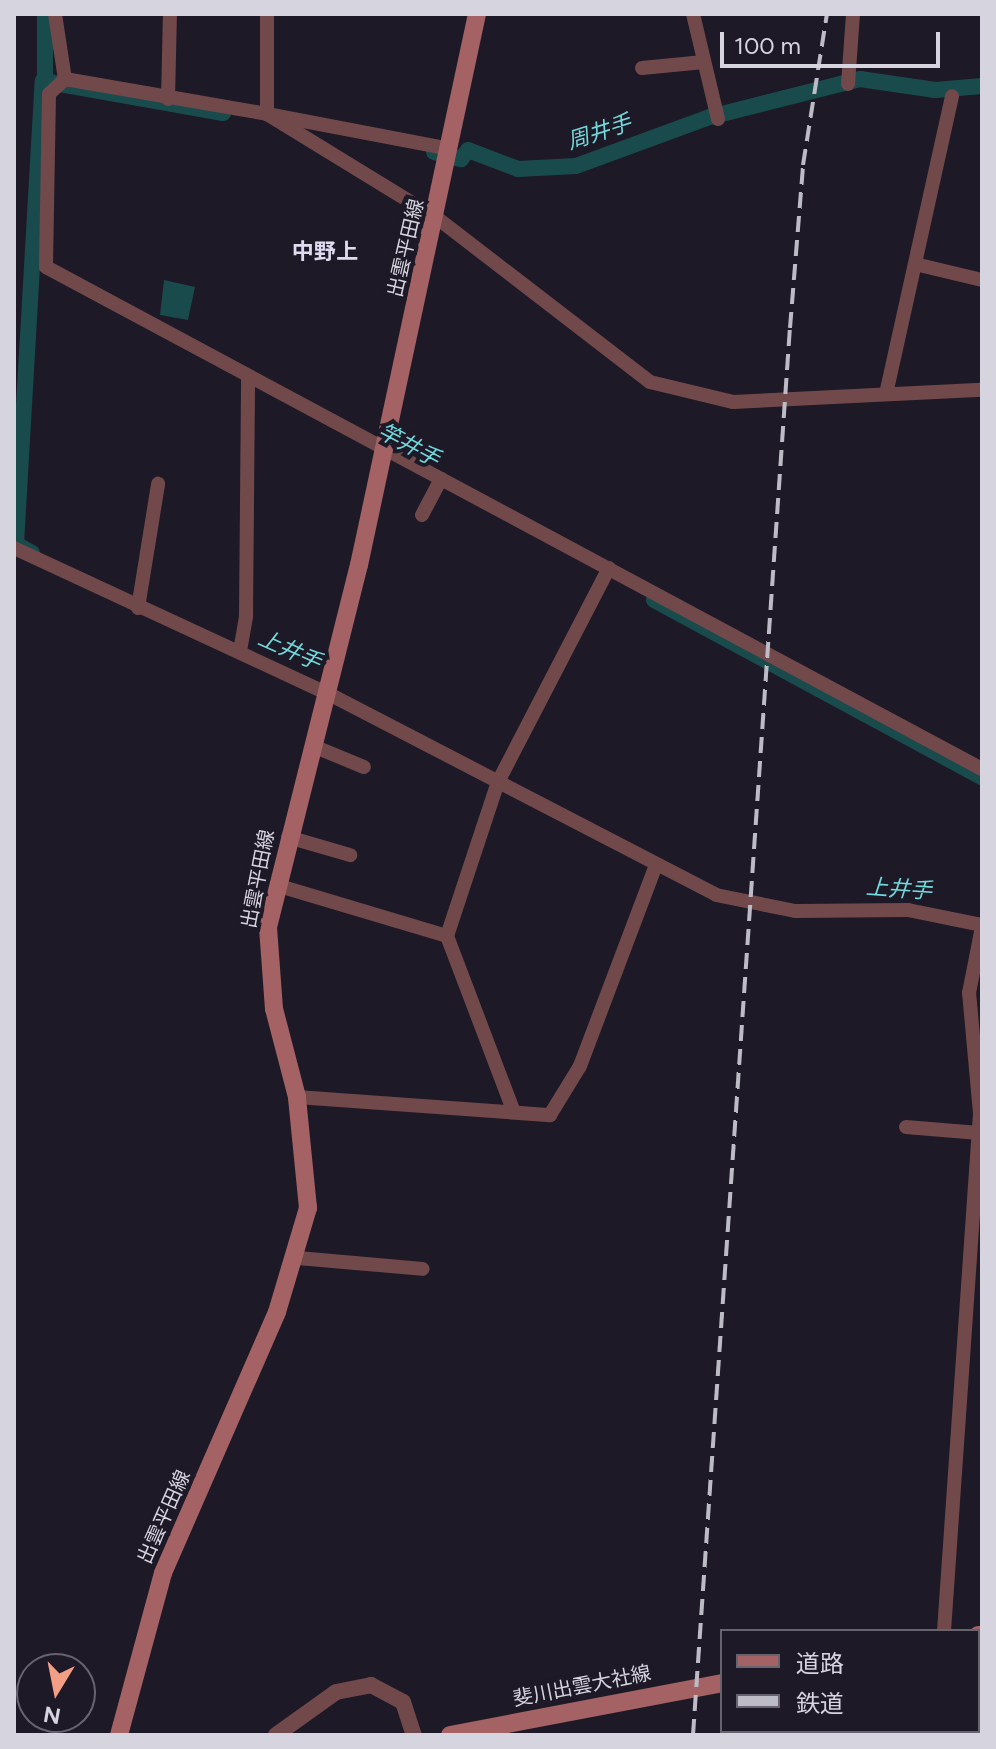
<!DOCTYPE html>
<meta charset="utf-8">
<style>
body{margin:0}
#map{position:relative;width:996px;height:1749px;overflow:hidden;background:#1d1927;font-family:Figtree,"Noto Sans JP",sans-serif}
div>[style]{position:absolute}
.water>*{inset:0;background:#194b4d}
.stream>*{height:4px;margin:-2px;padding:0 2px;transform-origin:2px;border-radius:2px;background:#194b4d}
.canal>*{height:16px;margin:-8px;padding:0 8px;transform-origin:8px;border-radius:8px;background:#194b4d}
.minor>*{height:14px;margin:-7px;padding:0 7px;transform-origin:7px;border-radius:7px;background:#72494a}
.tertiary>*{height:16px;margin:-8px;padding:0 8px;transform-origin:8px;border-radius:8px;background:#72494a}
.secondary>*{height:18px;margin:-9px;padding:0 9px;transform-origin:9px;border-radius:9px;background:#a46264}
.rail>*{height:4px;margin-top:-2px;transform-origin:0;background:repeating-linear-gradient(90deg,#bdbbc6 0 16px,transparent 0 24px)}
span{translate:-50% -50%;white-space:nowrap;text-align:center;line-height:1.15;-webkit-text-stroke:8px #1d1927;paint-order:stroke}
.street-label{font-size:20px;color:#d6d4de}
.water-label{font-size:22px;color:#72d9dc;font-style:italic}
.neighbourhood-label{font-size:22px;color:#dfdaef;font-weight:700}
.frame{position:absolute;inset:0;border:16px solid #d6d4de;pointer-events:none}
.legend{position:absolute;left:720px;top:1629px;width:260px;height:104px;box-sizing:border-box;background:#1d1927;border:2px solid #676470;margin:0;padding:10px 14px;list-style:none;font-size:24px;color:#d6d4de}
.legend li{display:flex;align-items:center;gap:16px;height:40px}
.legend b{width:40px;border:2px solid #676470}
.north{position:absolute;left:16px;top:1653px;width:80px;height:80px;box-sizing:border-box;background:#1d1927;border:2px solid #676470;border-radius:50%;rotate:190deg;font-size:22px;font-weight:700;line-height:32px;text-align:center;color:#d6d4de}
.north::after{content:'';display:block;margin:auto;width:28px;height:36px;background:#f39f86;clip-path:polygon(50% 0,100% 100%,50% 72%,0 100%)}
.scale{position:absolute;left:720px;top:32px;width:220px;height:36px;box-sizing:border-box;border:4px solid #d6d4de;border-top:0;padding-left:10px;font-size:24px;line-height:28px;white-space:nowrap;color:#d6d4de;-webkit-text-stroke:6px #1d1927;paint-order:stroke}
</style>
<div id="map">
<div class="water">
<i style="clip-path:polygon(164px 280px,195px 287px,188px 320px,160px 315px)"></i>
</div>
<div class="stream">
<i style="left:14px;top:79px;width:320px;rotate:90deg"></i>
</div>
<div class="canal">
<i style="left:45px;top:91px;width:77px;rotate:-90deg"></i>
<i style="left:434px;top:152px;width:28px;rotate:15deg"></i>
<i style="left:461px;top:159px;width:11px;rotate:-52deg"></i>
<i style="left:468px;top:150px;width:53px;rotate:20.8deg"></i>
<i style="left:518px;top:169px;width:58px;rotate:-3deg"></i>
<i style="left:576px;top:166px;width:143px;rotate:-20.1deg"></i>
<i style="left:710px;top:117px;width:155px;rotate:-14.2deg"></i>
<i style="left:860px;top:79px;width:76px;rotate:8.3deg"></i>
<i style="left:935px;top:90px;width:47px;rotate:-4.9deg"></i>
<i style="left:32px;top:553px;width:18px;rotate:-151deg"></i>
<i style="left:16px;top:544px;width:464px;rotate:-86.7deg"></i>
<i style="left:43px;top:81px;width:183px;rotate:10.1deg"></i>
<i style="left:654px;top:600px;width:373px;rotate:28.4deg"></i>
</div>
<div class="minor">
<i style="left:55px;top:14px;width:66px;rotate:81.3deg"></i>
<i style="left:65px;top:79px;width:205px;rotate:9.8deg"></i>
<i style="left:267px;top:114px;width:199px;rotate:31.5deg"></i>
<i style="left:437px;top:218px;width:269px;rotate:37.6deg"></i>
<i style="left:650px;top:382px;width:85px;rotate:13.5deg"></i>
<i style="left:733px;top:402px;width:249px;rotate:-2.8deg"></i>
<i style="left:267px;top:14px;width:100px;rotate:90deg"></i>
<i style="left:267px;top:114px;width:186px;rotate:10.8deg"></i>
<i style="left:693px;top:14px;width:108px;rotate:76.6deg"></i>
<i style="left:642px;top:68px;width:62px;rotate:-5.5deg"></i>
<i style="left:65px;top:79px;width:22px;rotate:137deg"></i>
<i style="left:49px;top:94px;width:173px;rotate:91deg"></i>
<i style="left:46px;top:267px;width:1062px;rotate:28.21deg"></i>
<i style="left:848px;top:84px;width:70px;rotate:-85.9deg"></i>
<i style="left:168px;top:99px;width:85px;rotate:-88.7deg"></i>
<i style="left:915px;top:264px;width:69px;rotate:13.4deg"></i>
<i style="left:886px;top:394px;width:305px;rotate:-77.5deg"></i>
<i style="left:422px;top:515px;width:41px;rotate:-62.2deg"></i>
<i style="left:14px;top:548px;width:347px;rotate:24.9deg"></i>
<i style="left:329px;top:694px;width:436px;rotate:27.4deg"></i>
<i style="left:716px;top:895px;width:81px;rotate:11.4deg"></i>
<i style="left:795px;top:911px;width:113px;rotate:-0.5deg"></i>
<i style="left:908px;top:910px;width:76px;rotate:11.5deg"></i>
<i style="left:138px;top:608px;width:126px;rotate:-80.8deg"></i>
<i style="left:240px;top:651px;width:36px;rotate:-80deg"></i>
<i style="left:246px;top:616px;width:236px;rotate:-89.5deg"></i>
<i style="left:313px;top:746px;width:55px;rotate:22.4deg"></i>
<i style="left:288px;top:837px;width:65px;rotate:16.2deg"></i>
<i style="left:276px;top:885px;width:178px;rotate:16.6deg"></i>
<i style="left:447px;top:936px;width:188px;rotate:69.2deg"></i>
<i style="left:447px;top:936px;width:162px;rotate:-71.7deg"></i>
<i style="left:498px;top:782px;width:241px;rotate:-62.6deg"></i>
<i style="left:297px;top:1097px;width:254px;rotate:4.1deg"></i>
<i style="left:550px;top:1115px;width:57px;rotate:-58.5deg"></i>
<i style="left:580px;top:1066px;width:212px;rotate:-69.3deg"></i>
<i style="left:906px;top:1127px;width:73px;rotate:4.7deg"></i>
<i style="left:298px;top:1258px;width:125px;rotate:5deg"></i>
<i style="left:944px;top:1631px;width:519px;rotate:-86.02deg"></i>
<i style="left:980px;top:1113px;width:121px;rotate:-95.2deg"></i>
<i style="left:969px;top:993px;width:67px;rotate:-78.9deg"></i>
<i style="left:931px;top:1735px;width:4px;rotate:-76deg"></i>
</div>
<div class="tertiary">
<i style="left:276px;top:1735px;width:74px;rotate:-35.6deg"></i>
<i style="left:336px;top:1692px;width:36px;rotate:-11deg"></i>
<i style="left:371px;top:1685px;width:36px;rotate:28deg"></i>
<i style="left:403px;top:1702px;width:35px;rotate:72deg"></i>
</div>
<div class="secondary">
<i style="left:978px;top:1635px;width:4px"></i>
<i style="left:119px;top:1735px;width:168px;rotate:-74.8deg"></i>
<i style="left:163px;top:1573px;width:285px;rotate:-66.4deg"></i>
<i style="left:277px;top:1312px;width:109px;rotate:-73.4deg"></i>
<i style="left:308px;top:1208px;width:112px;rotate:-95.7deg"></i>
<i style="left:297px;top:1097px;width:91px;rotate:-104.6deg"></i>
<i style="left:274px;top:1009px;width:82px;rotate:-94.2deg"></i>
<i style="left:268px;top:927px;width:373px;rotate:-75.9deg"></i>
<i style="left:359px;top:565px;width:563px;rotate:-77.91deg"></i>
<i style="left:450px;top:1735px;width:277px;rotate:-10.8deg"></i>
</div>
<div class="rail">
<i style="left:693px;top:1735px;width:1410px;rotate:-86.06deg"></i>
<i style="left:790px;top:328px;width:164px;rotate:-85.4deg"></i>
<i style="left:803px;top:165px;width:153px;rotate:-81deg"></i>
</div>
<div class="street-label">
<span style="left:406px;top:248px;rotate:-77deg">出雲平田線</span>
<span style="left:258px;top:879px;rotate:-79deg">出雲平田線</span>
<span style="left:164px;top:1517px;rotate:-66deg">出雲平田線</span>
<span style="left:582px;top:1686px;rotate:-11deg">斐川出雲大社線</span>
</div>
<div class="water-label">
<span style="left:599px;top:132px;rotate:-18deg">周井手</span>
<span style="left:409px;top:445px;rotate:28deg">竿井手</span>
<span style="left:290px;top:650px;rotate:24deg">上井手</span>
<span style="left:899px;top:889px;rotate:4deg">上井手</span>
</div>
<div class="neighbourhood-label">
<span style="left:325px;top:252px">中野上</span>
</div>
<div class="frame"></div>
<ul class="legend">
<li><b style="height:10px;background:#a46264"></b>道路</li>
<li><b style="height:10px;background:#bdbbc6"></b>鉄道</li>
</ul>
<div class="north">N</div>
<div class="scale">100 m</div>
</div>
